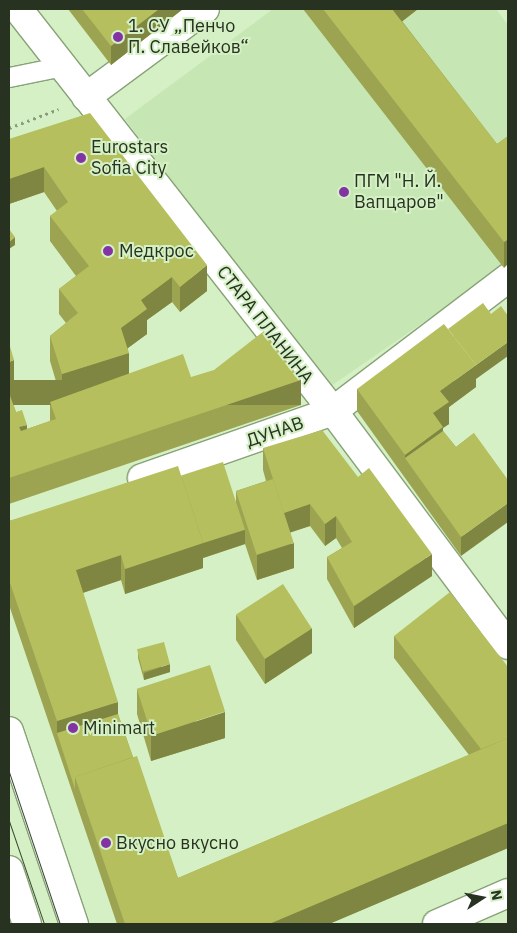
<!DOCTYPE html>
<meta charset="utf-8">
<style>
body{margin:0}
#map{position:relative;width:517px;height:933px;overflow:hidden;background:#d4f0c4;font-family:"IBM Plex Sans",sans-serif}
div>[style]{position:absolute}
.built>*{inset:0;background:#c6e6b3}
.path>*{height:3px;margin-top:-1.5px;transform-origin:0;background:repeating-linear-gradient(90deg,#899d7d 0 2.5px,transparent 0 6.5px)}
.roads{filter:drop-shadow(1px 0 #88a278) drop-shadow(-1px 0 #88a278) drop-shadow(0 1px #88a278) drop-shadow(0 -1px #88a278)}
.service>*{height:19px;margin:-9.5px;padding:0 9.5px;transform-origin:9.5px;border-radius:9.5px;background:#fff}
.minor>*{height:28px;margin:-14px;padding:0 14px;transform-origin:14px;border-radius:14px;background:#fff}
.primary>*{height:28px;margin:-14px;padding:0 14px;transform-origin:14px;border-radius:14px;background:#fff}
.tram>*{height:1px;margin:-0.5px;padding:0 0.5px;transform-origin:0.5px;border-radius:0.5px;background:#3c4a35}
.wall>*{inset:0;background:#9da451}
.shaded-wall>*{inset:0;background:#7f8642;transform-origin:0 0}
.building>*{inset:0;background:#b6bf5e;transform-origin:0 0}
.dots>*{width:14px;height:14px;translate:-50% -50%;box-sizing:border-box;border:2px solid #d4f0c4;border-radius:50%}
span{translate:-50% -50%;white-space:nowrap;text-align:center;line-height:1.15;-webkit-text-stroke:4px #d4f0c4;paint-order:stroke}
.poi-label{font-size:18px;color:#273221}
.left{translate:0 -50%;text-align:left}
.street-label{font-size:18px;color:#273221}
.frame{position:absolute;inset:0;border:10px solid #273221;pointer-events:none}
.north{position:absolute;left:457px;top:873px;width:50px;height:50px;-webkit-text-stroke:4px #d4f0c4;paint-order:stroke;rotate:79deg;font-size:14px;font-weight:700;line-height:20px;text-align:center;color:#273221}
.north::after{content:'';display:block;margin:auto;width:18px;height:22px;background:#273221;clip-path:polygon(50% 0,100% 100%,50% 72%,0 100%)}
</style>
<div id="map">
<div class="built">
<i style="clip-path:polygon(273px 9px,496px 9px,508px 25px,508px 264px,328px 388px,125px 119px)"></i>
</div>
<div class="path">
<i style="left:9px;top:128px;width:53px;rotate:-20.8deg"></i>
</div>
<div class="roads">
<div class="service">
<i style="left:9px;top:77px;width:55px;rotate:-11.5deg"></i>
</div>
<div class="minor">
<i style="left:18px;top:9px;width:511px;rotate:51.92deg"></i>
<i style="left:333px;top:411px;width:292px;rotate:53.2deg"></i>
<i style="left:86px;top:97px;width:148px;rotate:-36.5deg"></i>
<i style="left:142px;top:478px;width:202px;rotate:-19.3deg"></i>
<i style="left:333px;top:411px;width:220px;rotate:-37.2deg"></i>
</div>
<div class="primary">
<i style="left:9px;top:731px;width:204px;rotate:71.4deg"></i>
<i style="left:9px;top:870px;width:57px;rotate:71.6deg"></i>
<i style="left:437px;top:924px;width:77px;rotate:-23.6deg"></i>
</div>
</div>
<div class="tram">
<i style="left:9px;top:772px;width:160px;rotate:71.5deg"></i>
<i style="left:9px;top:821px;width:109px;rotate:71.2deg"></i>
</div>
<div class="wall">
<i style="clip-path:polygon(68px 9px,183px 9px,111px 65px)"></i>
<i style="clip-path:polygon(303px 9px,418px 9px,402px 21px,497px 144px,508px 136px,504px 268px)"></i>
<i style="clip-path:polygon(9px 139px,207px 291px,180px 312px,172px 302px,147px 320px,147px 334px,128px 348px,129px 374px,191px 377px,301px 405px,9px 504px,9px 393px,16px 412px,27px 429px,50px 421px,50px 402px,61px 398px,50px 361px,50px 336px,66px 323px,59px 314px,59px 289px,76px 276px,50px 241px,50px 216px,57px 211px,44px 192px,9px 204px)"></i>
<i style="clip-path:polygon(476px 379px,476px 387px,449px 407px,449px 424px,443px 428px,443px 431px,456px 447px,474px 433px,461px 556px,357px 411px,357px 389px)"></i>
<i style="clip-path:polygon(263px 448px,432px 576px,354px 628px,327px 579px,327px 557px,342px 548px,336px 538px,325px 546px,310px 526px,290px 532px,294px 568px,257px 580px,245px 544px,203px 558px,203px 568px,125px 594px,121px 580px,83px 593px,118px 714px,133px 757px,178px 878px,469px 755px,394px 658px,394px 636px,508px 667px,508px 848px,329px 924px,117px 924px,9px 605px,9px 521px,181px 476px,236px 503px,236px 491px,266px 481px,263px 470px)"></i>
<i style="clip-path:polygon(236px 615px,312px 653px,265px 684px,236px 640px)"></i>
<i style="clip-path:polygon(138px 651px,170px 672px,144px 680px,138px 658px)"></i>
<i style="clip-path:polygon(137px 689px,225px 738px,151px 761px,137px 714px)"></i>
</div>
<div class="shaded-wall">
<i style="clip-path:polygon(159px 9px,183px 9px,111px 65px,111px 46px)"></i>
<i style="clip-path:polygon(390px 9px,418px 9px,390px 31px)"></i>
<i style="clip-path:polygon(44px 167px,44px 192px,9px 204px,9px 179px)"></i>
<i style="clip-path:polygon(15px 237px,15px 245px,9px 249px,9px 242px)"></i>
<i style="clip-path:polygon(508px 239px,508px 264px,504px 268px,504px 242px)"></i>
<i style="clip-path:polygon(207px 265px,207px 291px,180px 312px,180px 287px)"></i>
<i style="clip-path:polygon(172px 277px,172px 302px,147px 320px,147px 334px,121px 353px,121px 328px,141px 300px)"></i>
<i style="clip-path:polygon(508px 342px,508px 356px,476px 379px,476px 387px,449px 407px,449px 424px,443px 428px,443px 449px,405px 458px,405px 477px,405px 455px,433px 413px,440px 391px)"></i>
<i style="clip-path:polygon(129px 353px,129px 379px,62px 400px,62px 374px)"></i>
<i style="clip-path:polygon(14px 360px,14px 385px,9px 387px,9px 362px)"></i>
<i style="left:301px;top:380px;width:25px;height:308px;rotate:90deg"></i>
<i style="clip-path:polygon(27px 425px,27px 450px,19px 427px)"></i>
<i style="clip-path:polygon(508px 503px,508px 522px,461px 556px,461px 537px)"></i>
<i style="clip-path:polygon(310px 504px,310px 526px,283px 535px,283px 513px)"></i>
<i style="clip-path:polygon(336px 516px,336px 538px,325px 546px,325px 524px)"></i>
<i style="clip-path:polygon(245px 530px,245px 544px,203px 558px,203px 568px,125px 594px,125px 569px,203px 543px)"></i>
<i style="clip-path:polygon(294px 543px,294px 568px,257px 580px,257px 555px)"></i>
<i style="clip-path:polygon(432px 554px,432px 576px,354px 628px,354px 606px)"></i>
<i style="clip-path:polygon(121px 555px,121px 580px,76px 595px,76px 570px)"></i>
<i style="clip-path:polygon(312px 628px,312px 653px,265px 684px,265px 658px)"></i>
<i style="clip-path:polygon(170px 664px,170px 672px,144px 680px,144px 673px)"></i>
<i style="clip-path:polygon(118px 702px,118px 728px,57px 733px,57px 721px)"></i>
<i style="clip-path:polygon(225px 712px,225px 738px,151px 761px,151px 736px)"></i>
<i style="clip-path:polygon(508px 823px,508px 848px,329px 924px,269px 924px)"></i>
</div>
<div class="building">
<i style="clip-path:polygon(82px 9px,159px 9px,111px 46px)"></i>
<i style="clip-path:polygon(323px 9px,392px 9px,497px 144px,508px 136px,508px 239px,504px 242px)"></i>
<i style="clip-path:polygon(90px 113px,207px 265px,180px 287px,172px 277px,141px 300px,147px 309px,121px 328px,129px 353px,62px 374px,50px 336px,78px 313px,59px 289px,89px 266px,50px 216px,68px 202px,44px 167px,9px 179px,9px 139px)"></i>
<i style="clip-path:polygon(9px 229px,15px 237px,9px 242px)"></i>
<i style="clip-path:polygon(483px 303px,491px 314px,501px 306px,508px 316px,508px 342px,476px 365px,448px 329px)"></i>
<i style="clip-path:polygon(444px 324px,476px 365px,440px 391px,449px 402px,433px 413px,443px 427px,405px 455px,357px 389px)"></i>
<i style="clip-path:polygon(264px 331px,301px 380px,9px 478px,9px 393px,16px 412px,22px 410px,27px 425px,19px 427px,21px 431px,56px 419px,50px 402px,183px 354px,191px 377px,214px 370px)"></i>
<i style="clip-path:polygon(9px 343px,14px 360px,9px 362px)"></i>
<i style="clip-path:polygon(322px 430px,358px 477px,369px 468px,432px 554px,354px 606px,327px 557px,352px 542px,336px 516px,325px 524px,310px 504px,284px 513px,263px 448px)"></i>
<i style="clip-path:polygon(443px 431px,456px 447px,474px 433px,508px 480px,508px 503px,461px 537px,405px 458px)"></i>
<i style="left:223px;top:462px;width:71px;height:44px;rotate:72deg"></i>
<i style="clip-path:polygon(178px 466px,203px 543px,125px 569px,121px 555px,76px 570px,118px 702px,57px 721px,9px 580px,9px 521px)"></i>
<i style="left:273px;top:479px;width:67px;height:39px;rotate:72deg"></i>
<i style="left:283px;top:584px;width:53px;height:56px;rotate:57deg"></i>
<i style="clip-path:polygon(450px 592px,508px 667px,508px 738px,481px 749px,394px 636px)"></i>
<i style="left:164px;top:642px;width:23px;height:28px;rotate:75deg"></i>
<i style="left:210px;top:665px;width:49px;height:77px;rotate:72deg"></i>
<i style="clip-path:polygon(118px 714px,133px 757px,75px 777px,75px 789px,57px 733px)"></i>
<i style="clip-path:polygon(508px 738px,508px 823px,269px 924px,125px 924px,75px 777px,137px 756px,178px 878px)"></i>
</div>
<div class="dots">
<i style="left:118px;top:37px;background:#8234a4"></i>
<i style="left:81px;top:158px;background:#8234a4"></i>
<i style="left:344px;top:192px;background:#8234a4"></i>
<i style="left:108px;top:251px;background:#8234a4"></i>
<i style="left:73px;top:728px;background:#8234a4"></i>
<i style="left:106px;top:843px;background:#8234a4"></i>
</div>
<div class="poi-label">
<span class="left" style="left:128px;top:37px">1. СУ „Пенчо<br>П. Славейков“</span>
<span class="left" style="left:91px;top:158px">Eurostars<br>Sofia City</span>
<span class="left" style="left:354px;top:192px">ПГМ "Н. Й.<br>Вапцаров"</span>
<span class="left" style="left:119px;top:251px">Медкрос</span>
<span class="left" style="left:83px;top:728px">Minimart</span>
<span class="left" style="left:116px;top:843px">Вкусно вкусно</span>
</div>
<div class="street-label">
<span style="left:265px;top:325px;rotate:52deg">СТАРА ПЛАНИНА</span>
<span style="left:275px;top:432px;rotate:-19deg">ДУНАВ</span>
</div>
<div class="frame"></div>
<div class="north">N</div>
</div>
